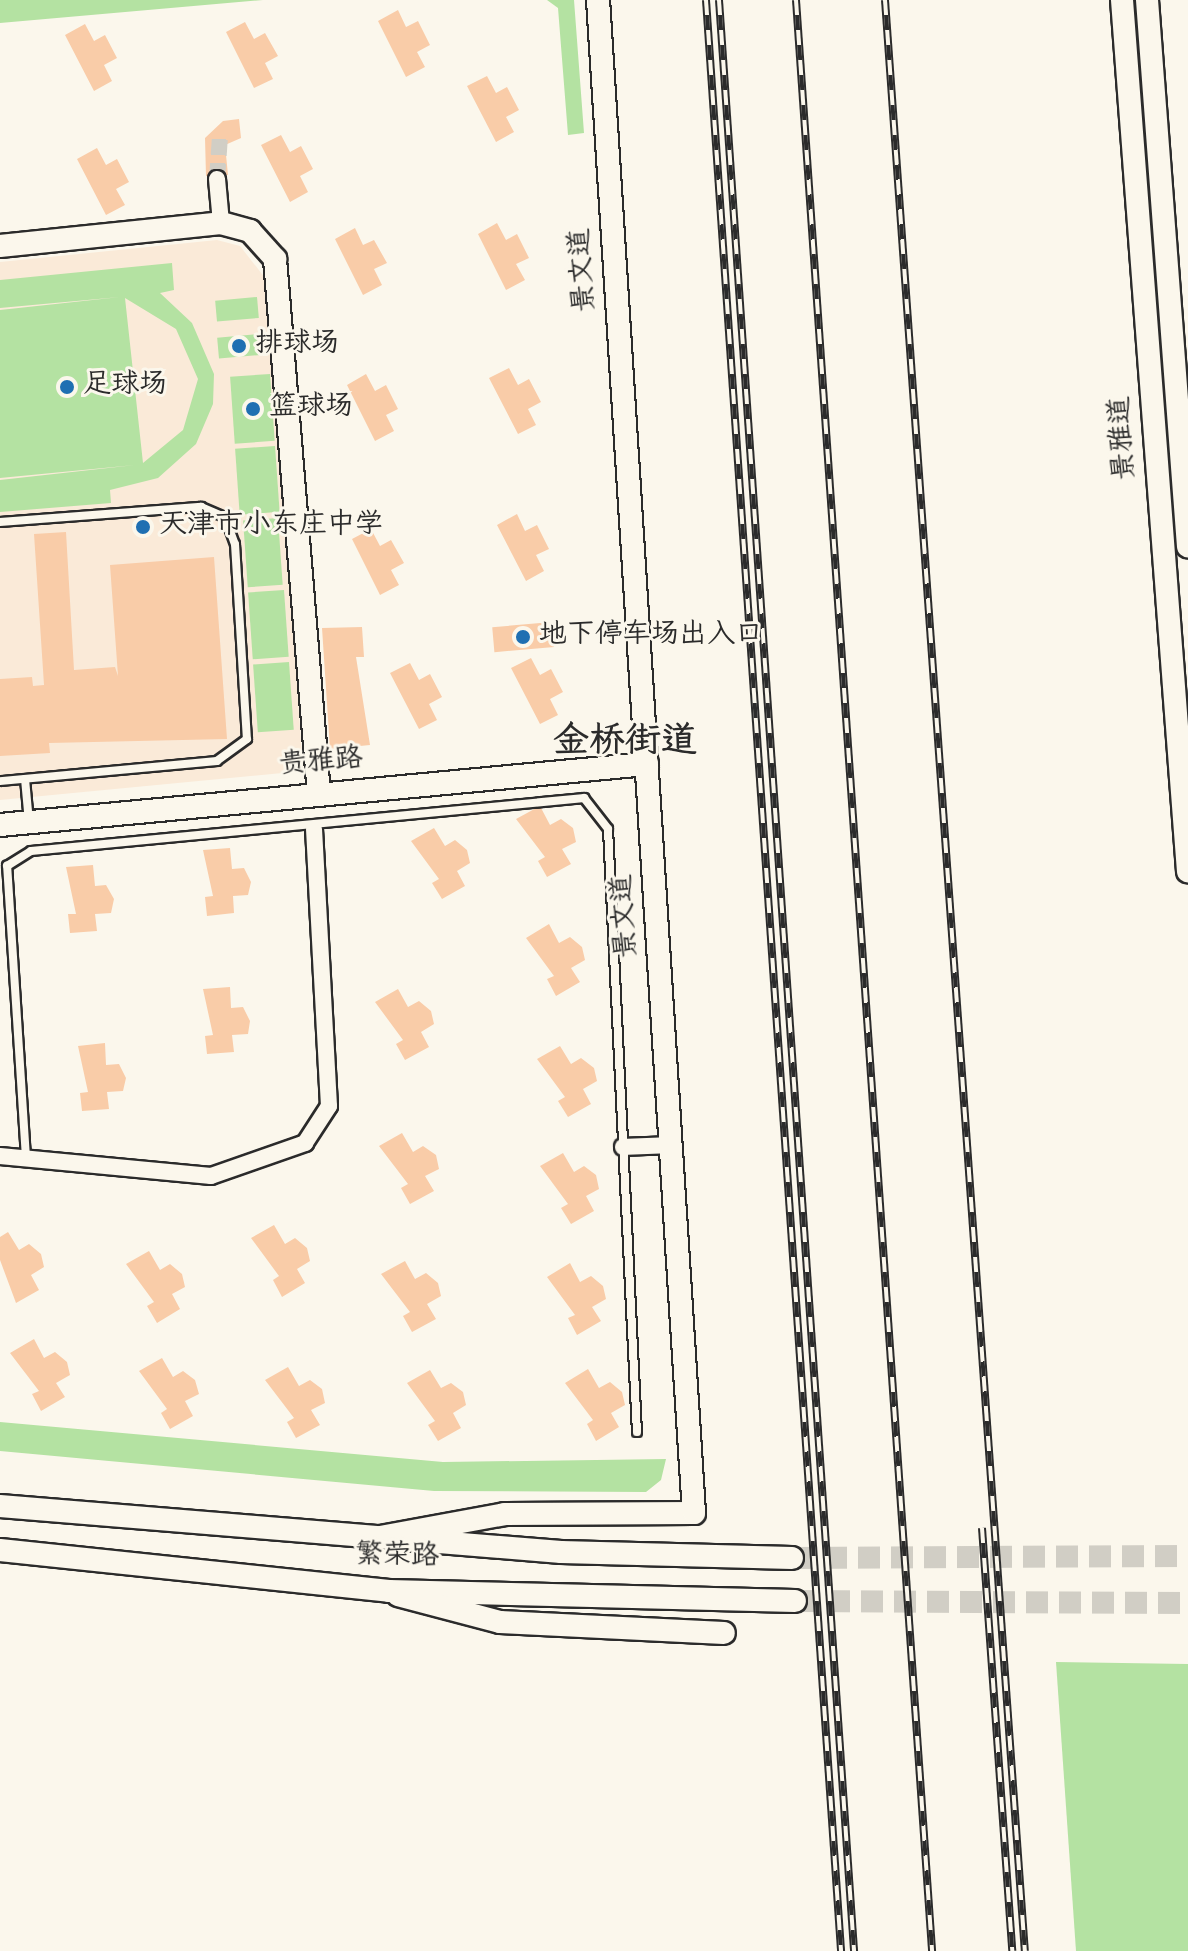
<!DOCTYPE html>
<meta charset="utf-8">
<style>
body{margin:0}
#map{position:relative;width:1188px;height:1951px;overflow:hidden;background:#fbf7ec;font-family:Dekko,"LXGW WenKai TC",sans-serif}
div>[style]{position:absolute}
.built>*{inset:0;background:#faead8}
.green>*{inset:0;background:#b4e2a2;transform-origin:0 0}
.building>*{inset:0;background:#f9cca8;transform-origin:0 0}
.street-tunnel>*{height:16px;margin-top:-8px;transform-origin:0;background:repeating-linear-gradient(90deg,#d1cec5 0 16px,transparent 0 24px)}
.secondary-tunnel>*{height:22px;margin-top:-11px;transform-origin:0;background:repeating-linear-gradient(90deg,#d1cec5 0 22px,transparent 0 33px)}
.roads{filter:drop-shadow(2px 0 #2b2b2b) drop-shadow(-2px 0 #2b2b2b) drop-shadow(0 2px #2b2b2b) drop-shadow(0 -2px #2b2b2b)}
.lane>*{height:8px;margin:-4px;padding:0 4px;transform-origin:4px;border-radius:4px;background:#fbf7ec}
.street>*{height:16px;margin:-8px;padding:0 8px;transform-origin:8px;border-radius:8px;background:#fbf7ec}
.secondary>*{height:22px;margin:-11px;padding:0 11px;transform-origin:11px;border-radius:11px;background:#fbf7ec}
.rail>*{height:8px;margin-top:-4px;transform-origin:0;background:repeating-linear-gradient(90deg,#fbf7ec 0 15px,#2b2b2b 0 30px);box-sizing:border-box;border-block:2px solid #2b2b2b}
.dots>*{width:22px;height:22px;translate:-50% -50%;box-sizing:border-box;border:4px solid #fbf7ec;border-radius:50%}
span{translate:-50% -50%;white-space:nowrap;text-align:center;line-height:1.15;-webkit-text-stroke:6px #fbf7ec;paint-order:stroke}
.street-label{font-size:28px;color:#2b2b2b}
.poi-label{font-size:28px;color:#2b2b2b}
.left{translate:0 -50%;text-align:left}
.district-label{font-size:36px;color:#2b2b2b;font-weight:700}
</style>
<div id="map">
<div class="built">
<i style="clip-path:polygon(217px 240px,240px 246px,269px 283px,303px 771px,0 800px,0 262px)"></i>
</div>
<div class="green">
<i style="clip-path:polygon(0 0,263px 0,0 23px)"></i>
<i style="clip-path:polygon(547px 0,574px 0,584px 133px,568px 135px,558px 8px)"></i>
<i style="clip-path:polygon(evenodd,172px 263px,174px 290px,160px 293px,192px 323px,214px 374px,213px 404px,196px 444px,158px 478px,110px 490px,111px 503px,0 512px,0 480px,135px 465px,0 478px,0 310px,120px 297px,0 308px,0 280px,172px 263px,125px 298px,176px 329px,198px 379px,183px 430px,143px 463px,125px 298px)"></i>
<i style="left:257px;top:297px;width:21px;height:42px;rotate:85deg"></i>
<i style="left:259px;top:334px;width:21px;height:42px;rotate:85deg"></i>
<i style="left:270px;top:374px;width:67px;height:40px;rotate:86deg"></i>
<i style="left:275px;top:446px;width:66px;height:40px;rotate:86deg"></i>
<i style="left:278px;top:518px;width:67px;height:35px;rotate:86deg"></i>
<i style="left:284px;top:590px;width:67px;height:36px;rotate:86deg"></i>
<i style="left:289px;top:662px;width:68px;height:36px;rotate:86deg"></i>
<i style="clip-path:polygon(0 1422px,443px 1462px,666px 1459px,661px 1480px,646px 1492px,434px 1491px,0 1451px)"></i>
<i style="clip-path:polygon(1056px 1662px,1188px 1664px,1188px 1951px,1076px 1951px)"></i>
</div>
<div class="building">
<i style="clip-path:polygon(398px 10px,406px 27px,418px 21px,430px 45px,417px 52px,425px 67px,406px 77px,378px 21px)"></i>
<i style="clip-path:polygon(245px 22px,254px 39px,265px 33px,278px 56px,265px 63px,273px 79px,254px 88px,226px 32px)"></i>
<i style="clip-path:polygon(85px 24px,94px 41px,105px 35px,117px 58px,104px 65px,112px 81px,94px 91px,65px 35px)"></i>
<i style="clip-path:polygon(487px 76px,496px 93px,507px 87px,519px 110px,506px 117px,514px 132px,496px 142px,467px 86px)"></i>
<i style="clip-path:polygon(239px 119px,241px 138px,225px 145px,228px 175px,206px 176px,205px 138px,223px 121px)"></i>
<i style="clip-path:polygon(281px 135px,290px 152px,301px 146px,313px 169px,300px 176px,308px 192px,290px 202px,261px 145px)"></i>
<i style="clip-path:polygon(97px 148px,106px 165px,117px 159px,129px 182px,116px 189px,125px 205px,106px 215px,77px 159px)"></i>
<i style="clip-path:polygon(497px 223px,506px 240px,517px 234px,529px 258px,516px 264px,525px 280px,506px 290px,478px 234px)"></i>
<i style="clip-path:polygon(355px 228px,363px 245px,374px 240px,387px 263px,374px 269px,382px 285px,363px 295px,335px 239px)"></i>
<i style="clip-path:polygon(509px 368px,518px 385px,529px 379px,541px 402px,528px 409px,536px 425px,518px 434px,489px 378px)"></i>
<i style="clip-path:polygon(366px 374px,375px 391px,386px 385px,398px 409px,386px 415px,394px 431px,375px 441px,347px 385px)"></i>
<i style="clip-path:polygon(517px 514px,525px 531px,537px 525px,549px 549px,536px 555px,544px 571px,526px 581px,497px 525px)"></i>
<i style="clip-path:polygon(371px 529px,380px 546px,391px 540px,404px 563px,391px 570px,399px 585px,380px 595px,352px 539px)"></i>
<i style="clip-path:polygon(66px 532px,74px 670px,115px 667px,118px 676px,110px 565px,214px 557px,227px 739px,49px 743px,50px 753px,0 756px,0 679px,32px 677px,33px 686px,44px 685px,34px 534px)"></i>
<i style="left:552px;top:622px;width:25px;height:60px;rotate:85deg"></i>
<i style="clip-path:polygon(362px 627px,364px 657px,356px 657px,370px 745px,330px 749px,322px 628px)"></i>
<i style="clip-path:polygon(531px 658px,540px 675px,551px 669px,563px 692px,550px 699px,558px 715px,540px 724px,511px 668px)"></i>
<i style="clip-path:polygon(410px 663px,419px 680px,430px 674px,442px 697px,429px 704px,437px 720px,419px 729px,390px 673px)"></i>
<i style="clip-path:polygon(540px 806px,550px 825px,561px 819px,573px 828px,576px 842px,562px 849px,571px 864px,547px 877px,538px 861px,545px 857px,516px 819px)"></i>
<i style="clip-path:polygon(434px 828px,445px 846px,455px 840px,467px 850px,470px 863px,457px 871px,465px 886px,442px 899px,432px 883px,439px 879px,411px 841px)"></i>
<i style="clip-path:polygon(230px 848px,232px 869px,244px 868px,251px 882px,248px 895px,233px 896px,234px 913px,207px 916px,205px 897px,213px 896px,203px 850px)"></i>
<i style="clip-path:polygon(93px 865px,95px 886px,106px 885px,114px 899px,111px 913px,95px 914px,97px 931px,70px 933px,68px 914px,76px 914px,66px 867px)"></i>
<i style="clip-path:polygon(549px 924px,559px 943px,570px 937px,582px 947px,585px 960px,571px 968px,580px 982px,556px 996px,547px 979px,554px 976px,526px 938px)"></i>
<i style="clip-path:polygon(230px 987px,231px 1008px,243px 1007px,250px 1021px,248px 1034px,232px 1035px,234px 1052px,207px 1054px,205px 1036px,213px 1035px,203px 989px)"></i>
<i style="clip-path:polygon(398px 989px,408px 1007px,419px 1001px,431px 1011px,434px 1024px,421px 1032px,429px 1047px,405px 1060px,396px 1044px,403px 1040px,375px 1002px)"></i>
<i style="clip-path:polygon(105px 1043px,106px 1065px,119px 1064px,126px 1078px,123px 1091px,107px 1092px,109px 1109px,82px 1111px,80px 1093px,88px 1092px,78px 1046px)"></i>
<i style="clip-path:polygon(560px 1046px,571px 1064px,581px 1058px,594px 1068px,597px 1081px,583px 1089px,591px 1104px,568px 1117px,558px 1101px,565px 1097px,537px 1059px)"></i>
<i style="clip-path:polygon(402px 1133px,413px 1152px,423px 1146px,436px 1155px,439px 1169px,425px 1176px,434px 1191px,410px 1204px,401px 1188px,408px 1184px,379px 1146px)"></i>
<i style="clip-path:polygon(563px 1153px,574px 1172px,584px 1166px,596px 1175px,599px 1189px,586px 1196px,594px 1211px,571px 1224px,561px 1208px,568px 1204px,540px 1166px)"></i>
<i style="clip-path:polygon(274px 1225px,285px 1244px,295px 1238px,307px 1248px,310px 1261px,297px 1269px,305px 1283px,282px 1297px,273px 1280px,279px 1276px,251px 1238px)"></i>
<i style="clip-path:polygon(8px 1232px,19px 1250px,29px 1244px,41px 1254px,44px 1267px,31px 1275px,39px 1290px,16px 1303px,0 1260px,0 1237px)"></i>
<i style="clip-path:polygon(149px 1251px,160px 1270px,170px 1264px,182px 1274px,185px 1287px,172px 1294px,180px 1309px,157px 1323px,147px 1306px,154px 1302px,126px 1264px)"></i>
<i style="clip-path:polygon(405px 1261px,415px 1279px,426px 1273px,438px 1283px,441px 1296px,427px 1304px,436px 1319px,412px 1332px,403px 1316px,410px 1312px,381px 1274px)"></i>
<i style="clip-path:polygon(570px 1263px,580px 1282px,591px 1276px,603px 1286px,606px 1299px,592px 1307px,601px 1321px,577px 1335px,568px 1318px,575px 1315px,547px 1277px)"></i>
<i style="clip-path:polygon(34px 1339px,44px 1358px,55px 1352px,67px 1362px,70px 1375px,56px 1383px,65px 1397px,41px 1411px,32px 1394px,39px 1391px,10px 1353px)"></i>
<i style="clip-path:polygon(162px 1358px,173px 1377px,183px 1371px,195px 1380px,199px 1394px,185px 1401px,193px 1416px,170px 1429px,161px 1413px,167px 1409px,139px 1371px)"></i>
<i style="clip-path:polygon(288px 1367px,299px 1386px,310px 1380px,322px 1389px,325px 1403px,311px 1410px,320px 1425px,296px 1438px,287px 1422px,294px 1418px,265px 1380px)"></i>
<i style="clip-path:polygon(588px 1369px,599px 1388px,610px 1382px,622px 1392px,625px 1405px,611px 1413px,619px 1427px,596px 1441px,587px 1424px,593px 1420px,565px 1383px)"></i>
<i style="clip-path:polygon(430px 1370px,441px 1388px,451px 1383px,463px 1392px,466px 1405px,453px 1413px,461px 1428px,438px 1441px,428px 1425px,435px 1421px,407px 1383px)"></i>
</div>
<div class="street-tunnel">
<i style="left:217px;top:179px;width:43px;rotate:-86deg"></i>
</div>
<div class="secondary-tunnel">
<i style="left:792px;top:1558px;width:396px;rotate:-0.3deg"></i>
<i style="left:795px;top:1601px;width:393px;rotate:0.3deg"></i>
</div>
<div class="roads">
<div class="lane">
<i style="left:0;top:522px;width:202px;rotate:-4.3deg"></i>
<i style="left:201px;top:507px;width:26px;rotate:23deg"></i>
<i style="left:225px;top:517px;width:29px;rotate:70deg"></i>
<i style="left:235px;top:544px;width:195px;rotate:86.5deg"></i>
<i style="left:247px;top:739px;width:37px;rotate:144deg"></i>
<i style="left:217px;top:761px;width:218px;rotate:174.7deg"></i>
<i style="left:25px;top:779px;width:43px;rotate:84.7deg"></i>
<i style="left:26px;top:1158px;width:293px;rotate:-93.7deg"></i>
<i style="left:7px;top:866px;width:28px;rotate:-32deg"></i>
<i style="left:31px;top:851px;width:556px;rotate:-5.47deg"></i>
<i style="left:584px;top:798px;width:39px;rotate:52deg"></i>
<i style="left:608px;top:829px;width:604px;rotate:87.25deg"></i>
</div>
<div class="street">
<i style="left:217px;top:179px;width:44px;rotate:84.8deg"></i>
<i style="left:623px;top:1147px;width:48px;rotate:-2.4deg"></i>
<i style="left:0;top:1156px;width:212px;rotate:5.4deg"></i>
<i style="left:211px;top:1176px;width:100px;rotate:-19.3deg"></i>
<i style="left:305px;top:1143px;width:44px;rotate:-57deg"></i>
<i style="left:329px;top:1106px;width:277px;rotate:-93.1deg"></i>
</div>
<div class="secondary">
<i style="left:1122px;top:0;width:874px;rotate:85.67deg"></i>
<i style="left:1147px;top:0;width:548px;rotate:85.71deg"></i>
<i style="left:0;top:246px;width:222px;rotate:-5.9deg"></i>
<i style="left:221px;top:223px;width:30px;rotate:15deg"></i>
<i style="left:250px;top:231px;width:38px;rotate:48deg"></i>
<i style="left:275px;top:259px;width:537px;rotate:85.3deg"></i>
<i style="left:0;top:825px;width:650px;rotate:-5.39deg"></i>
<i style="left:0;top:1506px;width:563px;rotate:4.69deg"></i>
<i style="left:561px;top:1552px;width:231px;rotate:1.5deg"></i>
<i style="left:380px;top:1537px;width:127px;rotate:-10.4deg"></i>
<i style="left:505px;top:1514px;width:189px;rotate:-0.3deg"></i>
<i style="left:694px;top:1513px;width:1516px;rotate:-93.63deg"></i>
<i style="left:0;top:1550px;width:391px;rotate:6deg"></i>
<i style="left:389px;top:1591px;width:406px;rotate:1.4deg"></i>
<i style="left:398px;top:1595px;width:106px;rotate:14.8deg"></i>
<i style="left:500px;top:1622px;width:224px;rotate:2.8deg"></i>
</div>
</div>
<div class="rail">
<i style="left:706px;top:0;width:1956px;rotate:86.04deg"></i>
<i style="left:719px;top:0;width:1956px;rotate:86.04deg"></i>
<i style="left:796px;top:0;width:1956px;rotate:86.01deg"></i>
<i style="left:885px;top:0;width:1956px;rotate:85.9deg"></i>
<i style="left:982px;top:1528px;width:424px;rotate:85.9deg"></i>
</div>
<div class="dots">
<i style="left:239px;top:346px;background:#1f6fb2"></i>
<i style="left:67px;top:387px;background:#1f6fb2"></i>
<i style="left:253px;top:409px;background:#1f6fb2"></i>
<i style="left:143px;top:527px;background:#1f6fb2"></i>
<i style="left:523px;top:637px;background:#1f6fb2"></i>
</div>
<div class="street-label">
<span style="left:585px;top:270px;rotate:-94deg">景文道</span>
<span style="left:1125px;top:438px;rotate:-94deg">景雅道</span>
<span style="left:321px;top:764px;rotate:-5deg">贵雅路</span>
<span style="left:627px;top:916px;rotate:-94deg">景文道</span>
<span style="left:397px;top:1558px;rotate:1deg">繁荣路</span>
</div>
<div class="poi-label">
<span class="left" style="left:255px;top:346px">排球场</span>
<span class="left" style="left:83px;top:387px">足球场</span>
<span class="left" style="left:269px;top:409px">篮球场</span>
<span class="left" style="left:159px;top:527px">天津市小东庄中学</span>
<span class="left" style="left:539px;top:637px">地下停车场出入口</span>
</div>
<div class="district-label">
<span style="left:625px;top:745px">金桥街道</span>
</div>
</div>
